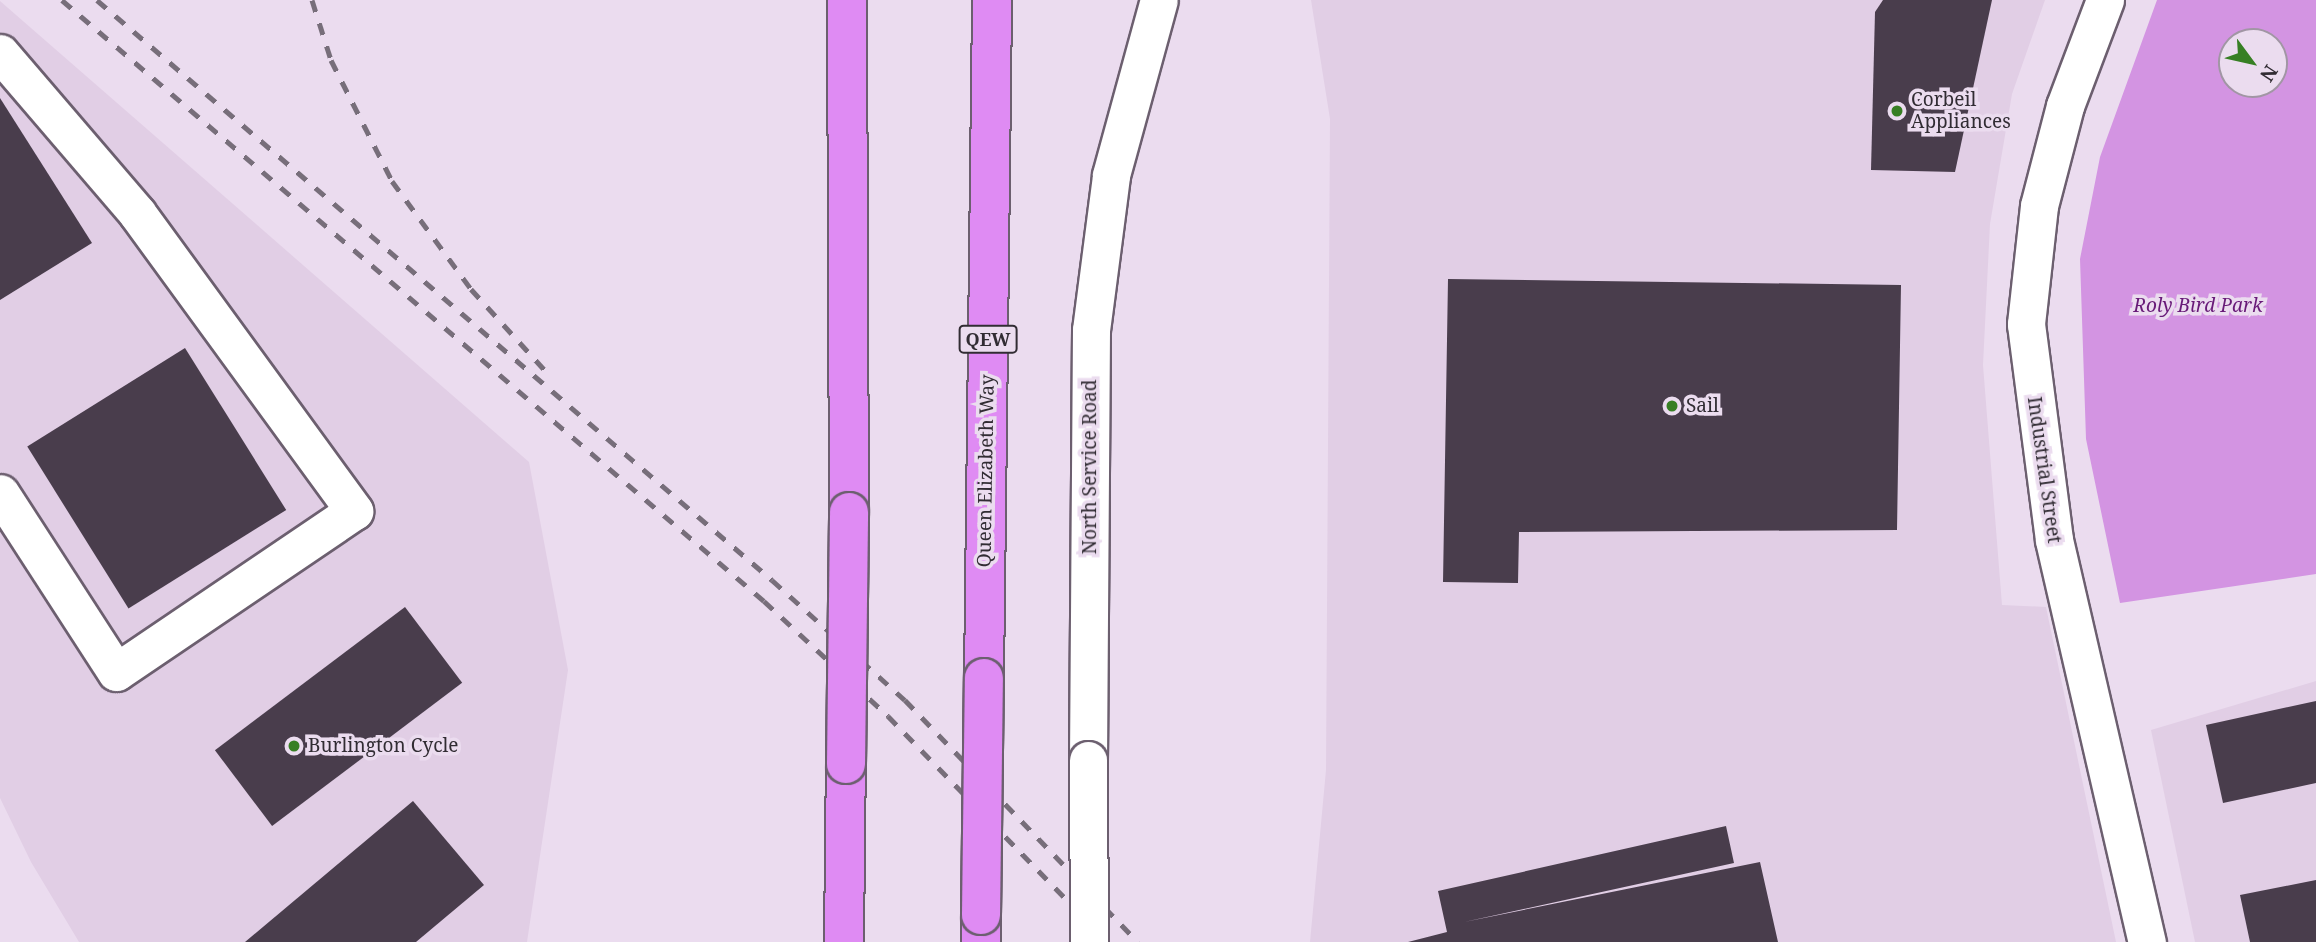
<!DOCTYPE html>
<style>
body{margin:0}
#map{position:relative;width:2316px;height:942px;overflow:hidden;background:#ebdcef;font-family:"Noto Serif",serif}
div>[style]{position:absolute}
.built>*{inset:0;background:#e1cee5}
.green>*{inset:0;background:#d394e2}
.building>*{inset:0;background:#493d4c;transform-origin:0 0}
.roads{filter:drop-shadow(2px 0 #6c5f6f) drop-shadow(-2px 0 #6c5f6f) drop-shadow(0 2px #6c5f6f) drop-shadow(0 -2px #6c5f6f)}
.minor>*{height:37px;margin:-18.5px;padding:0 18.5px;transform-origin:18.5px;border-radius:18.5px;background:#fff}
.highway>*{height:38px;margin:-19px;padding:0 19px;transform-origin:19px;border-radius:19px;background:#df8bf3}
.rail>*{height:5px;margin-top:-2.5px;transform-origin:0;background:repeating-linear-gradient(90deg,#776e7a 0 12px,transparent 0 24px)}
.bridges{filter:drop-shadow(2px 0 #6c5f6f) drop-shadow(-2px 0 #6c5f6f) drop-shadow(0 2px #6c5f6f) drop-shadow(0 -2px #6c5f6f)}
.minor-bridge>*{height:37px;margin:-18.5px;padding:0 18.5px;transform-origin:18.5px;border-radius:18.5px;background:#fff}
.highway-bridge>*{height:38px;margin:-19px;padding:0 19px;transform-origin:19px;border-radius:19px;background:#df8bf3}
.dots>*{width:19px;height:19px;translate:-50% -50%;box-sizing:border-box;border:4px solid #ebdcef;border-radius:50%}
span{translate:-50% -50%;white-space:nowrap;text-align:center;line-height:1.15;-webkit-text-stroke:7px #ebdcef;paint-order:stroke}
.shield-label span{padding:2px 5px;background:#ebdcef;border:2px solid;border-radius:5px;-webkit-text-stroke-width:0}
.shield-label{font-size:18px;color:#312c33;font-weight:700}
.poi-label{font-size:19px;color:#312c33}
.left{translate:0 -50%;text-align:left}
.park-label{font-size:19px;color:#681a78;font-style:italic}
.street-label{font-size:19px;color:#312c33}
.north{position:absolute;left:2218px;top:28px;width:70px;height:70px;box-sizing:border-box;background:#ebdcef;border:2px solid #a196a4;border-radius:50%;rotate:123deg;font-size:19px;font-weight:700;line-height:28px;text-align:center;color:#312c33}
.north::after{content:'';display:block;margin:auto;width:24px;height:32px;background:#377f24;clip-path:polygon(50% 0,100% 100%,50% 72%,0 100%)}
</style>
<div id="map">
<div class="built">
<i style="clip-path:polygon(1311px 0,2045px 0,2012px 94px,1990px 224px,1983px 365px,2002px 605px,2046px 607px,2116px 942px,1310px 942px,1326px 770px,1330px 119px)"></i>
<i style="clip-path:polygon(0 1px,529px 462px,568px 670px,527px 942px,79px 942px,31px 862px,0 798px)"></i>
<i style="clip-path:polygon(2316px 681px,2316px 942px,2195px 942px,2151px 730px)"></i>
</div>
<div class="green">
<i style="clip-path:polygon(evenodd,2157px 0,2316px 0,2316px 574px,2120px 603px,2086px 439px,2080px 259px,2100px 157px,2157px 0,2274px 42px,2274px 84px,2232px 84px,2232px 42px,2274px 42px)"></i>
</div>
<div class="building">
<i style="clip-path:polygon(1883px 0,1992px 0,1955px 172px,1871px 170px,1875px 12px)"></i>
<i style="clip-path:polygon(0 98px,92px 243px,0 300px)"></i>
<i style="clip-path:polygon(1448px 279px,1901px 285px,1897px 530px,1519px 532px,1518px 583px,1443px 582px)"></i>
<i style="left:185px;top:348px;width:191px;height:186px;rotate:58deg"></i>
<i style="left:405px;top:607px;width:95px;height:238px;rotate:53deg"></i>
<i style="clip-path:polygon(2316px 701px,2316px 783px,2223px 803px,2206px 725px)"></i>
<i style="clip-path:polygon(413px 801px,484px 885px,416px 942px,245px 942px)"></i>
<i style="clip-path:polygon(1726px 826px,1734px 863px,1464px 922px,1760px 862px,1778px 942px,1408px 942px,1447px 932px,1438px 891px)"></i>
<i style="clip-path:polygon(2316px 880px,2316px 942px,2250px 942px,2240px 895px)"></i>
</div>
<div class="roads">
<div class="minor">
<i style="left:2105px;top:0;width:113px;rotate:110.7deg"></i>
<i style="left:2065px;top:106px;width:103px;rotate:104.6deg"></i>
<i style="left:2039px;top:206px;width:119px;rotate:96.3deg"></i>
<i style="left:2026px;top:324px;width:218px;rotate:82.6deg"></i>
<i style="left:2054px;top:540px;width:413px;rotate:77deg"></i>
<i style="left:0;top:53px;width:211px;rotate:49.4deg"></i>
<i style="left:137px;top:213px;width:369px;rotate:53.9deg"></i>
<i style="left:354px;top:511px;width:287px;rotate:145.9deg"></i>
<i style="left:116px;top:672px;width:213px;rotate:-122.9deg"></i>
<i style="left:1088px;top:760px;width:430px;rotate:-89.6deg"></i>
<i style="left:1091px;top:330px;width:156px;rotate:-82.6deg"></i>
<i style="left:1111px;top:175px;width:181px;rotate:-74.7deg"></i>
</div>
<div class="highway">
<i style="left:847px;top:0;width:512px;rotate:89.78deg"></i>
<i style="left:984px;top:678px;width:678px;rotate:-89.32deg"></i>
<i style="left:844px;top:942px;width:178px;rotate:-89.4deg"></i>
<i style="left:981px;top:942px;width:27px;rotate:-90deg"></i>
</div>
</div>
<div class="rail">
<i style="left:62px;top:0;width:924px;rotate:40.57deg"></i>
<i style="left:764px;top:601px;width:169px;rotate:42.8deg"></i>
<i style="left:888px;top:716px;width:315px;rotate:45.8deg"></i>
<i style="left:97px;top:0;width:890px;rotate:40.67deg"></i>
<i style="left:772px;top:580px;width:179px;rotate:42.1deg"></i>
<i style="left:905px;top:700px;width:336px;rotate:46.1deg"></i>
<i style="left:312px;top:0;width:63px;rotate:72.4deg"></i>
<i style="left:331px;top:60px;width:136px;rotate:63.2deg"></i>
<i style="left:392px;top:181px;width:134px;rotate:53.8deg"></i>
<i style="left:471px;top:289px;width:119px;rotate:47.7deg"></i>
</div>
<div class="bridges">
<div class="minor-bridge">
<i style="left:1088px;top:760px;width:182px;rotate:89.7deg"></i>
</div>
<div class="highway-bridge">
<i style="left:846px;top:764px;width:252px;rotate:-89.3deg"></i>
<i style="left:981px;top:915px;width:237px;rotate:-89.3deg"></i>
</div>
</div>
<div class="dots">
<i style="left:1897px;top:111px;background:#377f24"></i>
<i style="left:1672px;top:406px;background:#377f24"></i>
<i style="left:294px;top:746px;background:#377f24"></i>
</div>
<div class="shield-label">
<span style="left:988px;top:339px">QEW</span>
</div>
<div class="poi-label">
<span class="left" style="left:1911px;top:111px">Corbeil<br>Appliances</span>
<span class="left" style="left:1686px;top:406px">Sail</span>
<span class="left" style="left:308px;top:746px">Burlington Cycle</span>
</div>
<div class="park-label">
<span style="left:2198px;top:306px">Roly Bird Park</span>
</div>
<div class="street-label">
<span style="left:1090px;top:467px;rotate:-90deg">North Service Road</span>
<span style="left:2044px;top:470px;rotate:82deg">Industrial Street</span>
<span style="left:986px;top:471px;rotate:-89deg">Queen Elizabeth Way</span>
</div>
<div class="north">N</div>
</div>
